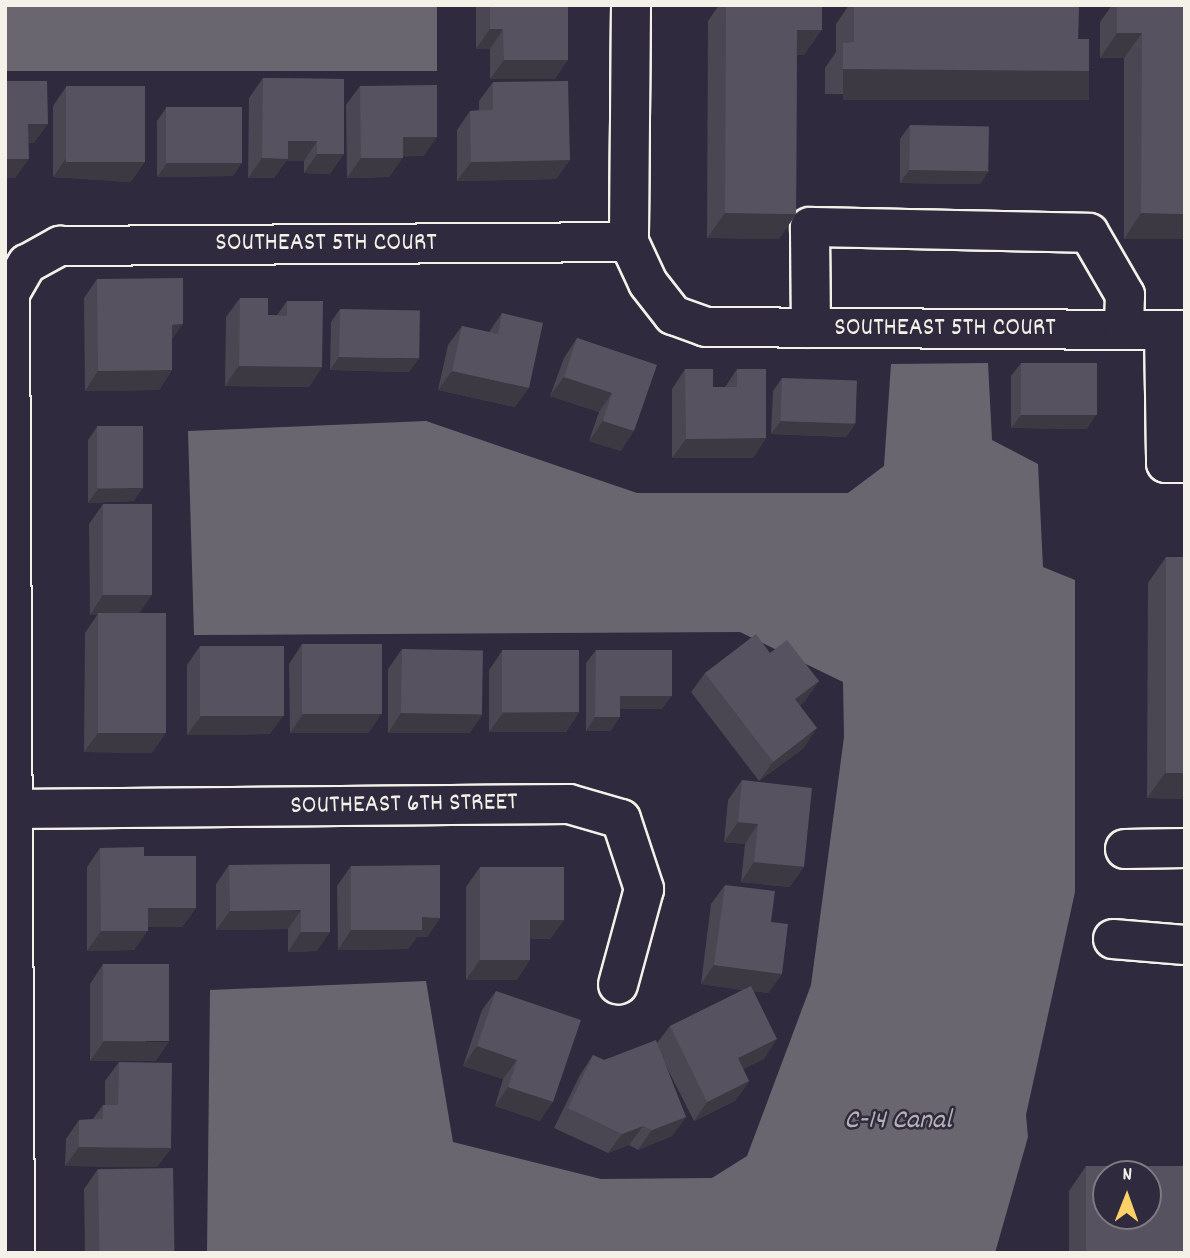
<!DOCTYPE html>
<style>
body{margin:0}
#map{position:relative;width:1190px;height:1258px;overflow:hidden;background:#2f2a3d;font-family:Dekko,sans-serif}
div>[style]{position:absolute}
.water>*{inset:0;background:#6a6670;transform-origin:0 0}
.roads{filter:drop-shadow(2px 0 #f4f1e8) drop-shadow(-2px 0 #f4f1e8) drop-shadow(0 2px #f4f1e8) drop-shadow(0 -2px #f4f1e8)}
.minor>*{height:38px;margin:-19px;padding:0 19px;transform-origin:19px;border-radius:19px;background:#2f2a3d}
.wall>*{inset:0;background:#4a4752}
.shaded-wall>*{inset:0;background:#3c3942;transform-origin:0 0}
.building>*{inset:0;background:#56525f;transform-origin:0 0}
span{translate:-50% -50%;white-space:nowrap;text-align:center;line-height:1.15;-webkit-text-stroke:5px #2f2a3d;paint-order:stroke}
.street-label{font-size:26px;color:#f4f1e8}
.water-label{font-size:28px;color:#b6b2b2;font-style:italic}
.frame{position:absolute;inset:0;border:7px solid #f4f1e8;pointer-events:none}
.north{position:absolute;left:1092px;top:1160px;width:70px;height:70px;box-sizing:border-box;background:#2f2a3d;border:2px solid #7e7a81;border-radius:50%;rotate:1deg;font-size:19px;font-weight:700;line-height:28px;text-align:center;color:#f4f1e8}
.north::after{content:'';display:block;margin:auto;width:24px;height:32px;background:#ffd166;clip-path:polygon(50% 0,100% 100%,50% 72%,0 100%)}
</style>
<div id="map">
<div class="water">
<i style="left:5px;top:5px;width:432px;height:66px"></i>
<i style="clip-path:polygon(988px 363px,992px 440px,1038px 464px,1043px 567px,1075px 580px,1075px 892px,1026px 1115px,1028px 1137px,995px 1253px,207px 1253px,210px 990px,426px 981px,453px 1142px,601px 1179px,712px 1178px,747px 1156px,811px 985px,844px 737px,843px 682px,740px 632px,194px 635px,188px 431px,426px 421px,637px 493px,848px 493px,884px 466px,891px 364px)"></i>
</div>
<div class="roads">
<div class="minor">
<i style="left:631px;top:5px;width:237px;rotate:90.5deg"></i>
<i style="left:629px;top:242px;width:45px;rotate:65.1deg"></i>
<i style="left:648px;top:283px;width:41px;rotate:52deg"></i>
<i style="left:673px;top:315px;width:35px;rotate:20deg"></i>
<i style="left:706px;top:327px;width:479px;rotate:0.4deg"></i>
<i style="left:811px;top:328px;width:101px;rotate:-90.6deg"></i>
<i style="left:810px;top:227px;width:279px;rotate:1.2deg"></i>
<i style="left:1089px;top:233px;width:72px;rotate:59.9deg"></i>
<i style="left:1125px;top:295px;width:35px;rotate:92deg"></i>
<i style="left:1164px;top:330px;width:133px;rotate:89.1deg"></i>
<i style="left:1166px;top:463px;width:19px"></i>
<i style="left:13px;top:809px;width:556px;rotate:-0.52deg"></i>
<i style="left:569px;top:804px;width:54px;rotate:16.1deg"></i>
<i style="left:621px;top:819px;width:74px;rotate:71.8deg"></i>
<i style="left:644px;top:889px;width:99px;rotate:105.2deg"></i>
<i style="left:1125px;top:849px;width:60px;rotate:-1deg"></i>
<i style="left:1113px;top:939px;width:72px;rotate:4.8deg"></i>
<i style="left:15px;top:1253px;width:960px;rotate:-90.3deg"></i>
<i style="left:10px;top:293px;width:34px;rotate:-60deg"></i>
<i style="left:27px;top:264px;width:38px;rotate:-29deg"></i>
<i style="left:60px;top:246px;width:569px;rotate:-0.4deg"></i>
</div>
</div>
<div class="wall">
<i style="clip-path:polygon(476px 5px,568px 5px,555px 79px,490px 79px,490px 49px,476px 49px)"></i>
<i style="clip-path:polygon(719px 5px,822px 5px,804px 55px,797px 55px,796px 214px,779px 239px,707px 238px,708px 21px)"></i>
<i style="clip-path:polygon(849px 5px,1079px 5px,1078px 39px,1089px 71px,1072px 96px,825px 94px,825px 68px,836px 52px,836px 24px)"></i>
<i style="clip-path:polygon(1112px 5px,1185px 5px,1185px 239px,1124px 239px,1124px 58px,1100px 58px,1100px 22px)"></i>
<i style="clip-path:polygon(263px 78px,344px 79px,330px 174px,304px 173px,304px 161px,286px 161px,274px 178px,248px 178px,249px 98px)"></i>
<i style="clip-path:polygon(493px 82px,570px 160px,556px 179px,457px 181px,457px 130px,470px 111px,479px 110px,479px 101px)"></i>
<i style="clip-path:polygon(360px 86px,424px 156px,403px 156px,389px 177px,347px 178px,346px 105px)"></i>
<i style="clip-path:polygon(66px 87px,131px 182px,53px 177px,53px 106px)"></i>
<i style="clip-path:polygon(166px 108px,233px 176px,157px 177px,157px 121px)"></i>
<i style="clip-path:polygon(910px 125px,989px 170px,980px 184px,900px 183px,900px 139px)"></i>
<i style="clip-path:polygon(97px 279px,172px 340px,172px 370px,159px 390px,85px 391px,84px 298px)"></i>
<i style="clip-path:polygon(240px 298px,268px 315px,277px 315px,287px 301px,322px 367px,309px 387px,225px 386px,226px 317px)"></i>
<i style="clip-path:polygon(340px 309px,409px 372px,330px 370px,331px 322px)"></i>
<i style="clip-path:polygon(502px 313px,515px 407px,438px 390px,448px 345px,462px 326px,489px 332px)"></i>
<i style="clip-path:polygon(577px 338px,657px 365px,621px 451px,589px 441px,599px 412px,550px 396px,564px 358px)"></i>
<i style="clip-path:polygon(1021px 363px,1087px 429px,1011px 428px,1011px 376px)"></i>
<i style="clip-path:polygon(685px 369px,713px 387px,725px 387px,737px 369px,766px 438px,753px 458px,672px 458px,672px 389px)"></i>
<i style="clip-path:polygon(782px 378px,855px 424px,846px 437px,771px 434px,773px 391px)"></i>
<i style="clip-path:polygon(97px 427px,134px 501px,88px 503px,88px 440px)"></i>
<i style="clip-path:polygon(103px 504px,139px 613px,152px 753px,84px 752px,85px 633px,97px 615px,90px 615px,89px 524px)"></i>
<i style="clip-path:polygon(1166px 557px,1185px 557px,1185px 799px,1147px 798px,1148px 583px)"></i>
<i style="clip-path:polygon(302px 644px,369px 733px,290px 733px,289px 664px)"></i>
<i style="clip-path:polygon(200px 646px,270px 734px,187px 735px,187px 665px)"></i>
<i style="clip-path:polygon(402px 649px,470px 733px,388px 733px,388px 669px)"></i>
<i style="clip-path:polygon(596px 650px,662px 709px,620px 709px,611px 731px,586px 731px,586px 663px)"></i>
<i style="clip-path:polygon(502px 651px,579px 712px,566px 732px,489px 732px,489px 670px)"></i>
<i style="clip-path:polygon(770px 653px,819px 681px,805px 701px,800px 705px,804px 748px,759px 781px,691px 692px,705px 673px)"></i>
<i style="clip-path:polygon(742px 780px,790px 887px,741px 882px,745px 844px,724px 842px,728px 800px)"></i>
<i style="clip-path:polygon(100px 848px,144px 856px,196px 908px,182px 927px,148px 927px,134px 950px,87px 951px,87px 867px)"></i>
<i style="clip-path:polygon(330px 864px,317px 951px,288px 952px,288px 929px,216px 930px,216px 884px,229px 865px)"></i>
<i style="clip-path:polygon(351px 866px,440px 918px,427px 937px,417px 937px,408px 949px,338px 950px,337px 886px)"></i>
<i style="clip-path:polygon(480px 867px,564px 920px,550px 939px,530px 939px,517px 980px,466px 980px,466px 887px)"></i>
<i style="clip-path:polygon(725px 885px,771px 922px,782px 974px,768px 993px,754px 991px,764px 1059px,743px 1069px,749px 1081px,735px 1101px,694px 1121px,665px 1064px,686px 1117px,672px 1136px,638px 1150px,629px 1145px,608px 1153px,554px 1128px,580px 1075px,593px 1055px,604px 1060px,657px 1043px,670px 1026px,743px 990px,701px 984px,711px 904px)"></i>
<i style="clip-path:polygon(103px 964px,156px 1061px,90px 1061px,90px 984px)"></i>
<i style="clip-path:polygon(496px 991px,540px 1121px,495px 1106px,503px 1079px,463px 1066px,482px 1010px)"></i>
<i style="clip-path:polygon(119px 1062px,171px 1148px,157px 1167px,65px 1166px,66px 1139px,79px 1120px,93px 1119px,103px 1105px,105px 1105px,105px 1081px)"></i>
<i style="clip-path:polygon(1086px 1166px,1185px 1253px,1069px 1253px,1069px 1191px)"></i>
<i style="clip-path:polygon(98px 1169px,174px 1253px,85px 1253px,84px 1189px)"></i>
</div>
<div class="shaded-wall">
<i style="clip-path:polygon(490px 29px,503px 29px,490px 49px,476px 49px)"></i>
<i style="clip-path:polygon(797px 30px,822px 30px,804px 55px,780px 55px)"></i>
<i style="clip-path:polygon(1117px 33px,1142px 33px,1124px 58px,1100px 58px)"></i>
<i style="clip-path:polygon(504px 60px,568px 60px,555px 79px,490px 79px)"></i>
<i style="left:843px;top:69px;width:246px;height:31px"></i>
<i style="clip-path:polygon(28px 124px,48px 124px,34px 143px,15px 144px)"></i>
<i style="clip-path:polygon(403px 137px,437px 137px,424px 156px,389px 157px)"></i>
<i style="clip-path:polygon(288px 141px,317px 141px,304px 161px,286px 161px,274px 178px,248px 178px,262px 158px)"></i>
<i style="clip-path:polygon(317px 154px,344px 154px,330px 174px,304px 173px)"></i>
<i style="clip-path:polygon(67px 157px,145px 162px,131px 182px,53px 177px)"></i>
<i style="clip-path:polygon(361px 158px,403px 158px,389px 177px,347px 178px)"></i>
<i style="clip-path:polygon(5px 159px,29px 159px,15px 178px,5px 178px)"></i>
<i style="clip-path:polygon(570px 160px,556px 179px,457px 181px,471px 162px)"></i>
<i style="clip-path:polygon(167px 163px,242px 163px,233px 176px,157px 177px)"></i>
<i style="clip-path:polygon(909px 170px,989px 170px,980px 184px,900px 183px)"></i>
<i style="clip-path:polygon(725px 213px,796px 214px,779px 239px,707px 238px)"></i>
<i style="clip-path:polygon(1141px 213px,1185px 214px,1185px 239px,1124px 239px)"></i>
<i style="clip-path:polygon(183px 324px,169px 344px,172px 325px)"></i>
<i style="clip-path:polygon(339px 357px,419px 359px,409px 372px,330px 370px)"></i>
<i style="clip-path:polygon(239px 366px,322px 367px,309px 387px,225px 386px)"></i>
<i style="clip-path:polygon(172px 370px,159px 390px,85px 391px,98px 371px)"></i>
<i style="clip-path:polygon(452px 371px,529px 388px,515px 407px,438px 390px)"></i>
<i style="clip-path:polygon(564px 377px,612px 393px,599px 412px,550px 396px)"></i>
<i style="clip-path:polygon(1021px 415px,1096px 415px,1087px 429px,1011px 428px)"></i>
<i style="clip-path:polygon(603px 421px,634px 431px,621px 451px,589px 441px)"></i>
<i style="clip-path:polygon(781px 421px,855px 424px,846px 437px,771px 434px)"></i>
<i style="clip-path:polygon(766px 438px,753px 458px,672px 458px,686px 439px)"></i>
<i style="clip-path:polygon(143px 488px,134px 501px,88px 503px,98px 489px)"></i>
<i style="clip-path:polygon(103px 595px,152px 595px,138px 615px,90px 615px)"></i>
<i style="clip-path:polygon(819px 681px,805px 701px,782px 718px,795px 699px)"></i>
<i style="clip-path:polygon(620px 696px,672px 696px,662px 709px,611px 709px)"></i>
<i style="clip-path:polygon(579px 712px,566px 732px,489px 732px,503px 713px)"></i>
<i style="clip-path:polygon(382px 713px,369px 733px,290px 733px,303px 714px)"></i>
<i style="clip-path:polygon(401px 713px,483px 714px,470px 733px,388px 733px)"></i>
<i style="clip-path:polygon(284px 715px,270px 734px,187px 735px,201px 716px)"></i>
<i style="clip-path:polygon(595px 717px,620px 717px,611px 731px,586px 731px)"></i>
<i style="clip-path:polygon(817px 728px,804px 748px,759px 781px,773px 762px)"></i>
<i style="clip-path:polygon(98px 733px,166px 733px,152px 753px,84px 752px)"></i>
<i style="clip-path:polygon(1165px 773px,1185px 773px,1185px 799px,1147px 798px)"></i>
<i style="clip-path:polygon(738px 822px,758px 824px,745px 844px,724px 842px)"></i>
<i style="clip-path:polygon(754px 862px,804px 867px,790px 887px,741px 882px)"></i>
<i style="clip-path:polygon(148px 908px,196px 908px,182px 927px,134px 927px)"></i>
<i style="clip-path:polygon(301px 910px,288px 929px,216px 930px,230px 911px)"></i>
<i style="clip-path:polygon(422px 917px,440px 918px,427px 937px,417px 937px,408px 949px,338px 950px,351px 930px)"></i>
<i style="clip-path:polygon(530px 920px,564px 920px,550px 939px,517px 939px)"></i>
<i style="clip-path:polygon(101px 931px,148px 931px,134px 950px,87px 951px)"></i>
<i style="clip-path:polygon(301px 932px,330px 932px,317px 951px,288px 952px)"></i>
<i style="clip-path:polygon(480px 960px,530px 960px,517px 980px,466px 980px)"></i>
<i style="clip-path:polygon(714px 965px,782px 974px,768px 993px,701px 984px)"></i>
<i style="clip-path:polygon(777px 1039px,764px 1059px,724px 1078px,738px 1058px)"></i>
<i style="clip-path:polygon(104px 1041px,169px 1042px,156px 1061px,90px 1061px)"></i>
<i style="clip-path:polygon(477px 1046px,517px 1060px,503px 1079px,463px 1066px)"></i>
<i style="clip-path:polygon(749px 1081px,735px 1101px,694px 1121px,707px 1102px)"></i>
<i style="clip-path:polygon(508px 1087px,553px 1102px,540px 1121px,495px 1106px)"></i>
<i style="clip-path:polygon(686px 1117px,672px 1136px,638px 1150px,652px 1130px)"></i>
<i style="clip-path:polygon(643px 1126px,629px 1145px,608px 1153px,622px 1134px)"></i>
<i style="clip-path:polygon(79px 1147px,171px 1148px,157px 1167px,65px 1166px)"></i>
</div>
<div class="building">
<i style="clip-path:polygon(490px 5px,568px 5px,568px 60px,504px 60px,503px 29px,490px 29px)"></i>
<i style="clip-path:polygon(726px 5px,822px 5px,822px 30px,797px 30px,796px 214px,725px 213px)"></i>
<i style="clip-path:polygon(854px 5px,1079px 5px,1078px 39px,1089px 39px,1089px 71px,843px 69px,843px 43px,854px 42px)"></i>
<i style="clip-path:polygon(1117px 5px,1185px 5px,1185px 214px,1141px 213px,1142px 33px,1117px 33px)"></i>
<i style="clip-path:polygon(263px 78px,344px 79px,344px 154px,317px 154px,317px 141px,288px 141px,288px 159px,262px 158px)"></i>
<i style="clip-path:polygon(5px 81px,47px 81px,48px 124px,28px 124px,29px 159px,5px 159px)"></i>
<i style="clip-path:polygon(568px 81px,570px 160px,471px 162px,470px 111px,493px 110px,493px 82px)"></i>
<i style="clip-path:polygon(437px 85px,437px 137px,403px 137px,403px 158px,361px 158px,360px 86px)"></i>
<i style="left:145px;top:86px;width:76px;height:79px;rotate:90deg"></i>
<i style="left:242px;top:107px;width:56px;height:76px;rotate:90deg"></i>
<i style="left:910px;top:125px;width:79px;height:45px;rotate:1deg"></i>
<i style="clip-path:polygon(183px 278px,183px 324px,172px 325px,172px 370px,98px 371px,97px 279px)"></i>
<i style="clip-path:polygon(240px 298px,268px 298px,268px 315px,287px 316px,287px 301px,323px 301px,322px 367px,239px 366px)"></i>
<i style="left:340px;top:309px;width:80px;height:48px;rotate:1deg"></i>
<i style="clip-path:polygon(502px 313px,543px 323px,529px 388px,452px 371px,462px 326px,498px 334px)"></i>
<i style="clip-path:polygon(577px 338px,657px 365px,634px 431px,603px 421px,612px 393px,564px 377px)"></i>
<i style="left:1021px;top:363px;width:76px;height:52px"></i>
<i style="clip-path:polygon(685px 369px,713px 369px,713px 387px,737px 387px,737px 369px,766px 369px,766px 438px,686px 439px)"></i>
<i style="left:782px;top:378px;width:75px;height:43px;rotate:2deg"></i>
<i style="left:143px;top:426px;width:62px;height:46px;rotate:90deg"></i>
<i style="left:103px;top:504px;width:49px;height:91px"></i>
<i style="left:1166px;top:557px;width:19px;height:216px"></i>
<i style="left:98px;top:613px;width:68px;height:120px"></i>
<i style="clip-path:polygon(756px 634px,770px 653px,787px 640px,819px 681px,795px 699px,817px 728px,773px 762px,705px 673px)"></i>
<i style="left:302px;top:644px;width:80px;height:70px"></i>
<i style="left:200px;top:646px;width:84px;height:70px"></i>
<i style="left:402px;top:649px;width:81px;height:64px;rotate:1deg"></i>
<i style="left:579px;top:650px;width:62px;height:77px;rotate:90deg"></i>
<i style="clip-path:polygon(596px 650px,672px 650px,672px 696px,620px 696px,620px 717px,595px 717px)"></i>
<i style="clip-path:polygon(742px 780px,812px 788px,804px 867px,754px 862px,758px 824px,738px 822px)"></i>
<i style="clip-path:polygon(144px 847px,144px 856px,196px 856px,196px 908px,148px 908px,148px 931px,101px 931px,100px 848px)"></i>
<i style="clip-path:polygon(330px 864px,330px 932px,301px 932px,301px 910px,230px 911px,229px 865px)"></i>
<i style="clip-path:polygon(440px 865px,440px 918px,422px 917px,422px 930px,351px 930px,351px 866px)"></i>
<i style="clip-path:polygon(480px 867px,564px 867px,564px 920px,530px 920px,530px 960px,480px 960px)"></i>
<i style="clip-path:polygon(725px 885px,775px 891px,771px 922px,788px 924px,782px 974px,714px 965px)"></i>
<i style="left:103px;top:964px;width:66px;height:77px"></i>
<i style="clip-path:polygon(751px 986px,777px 1039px,738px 1058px,749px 1081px,707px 1102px,670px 1026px)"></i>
<i style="clip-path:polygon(496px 991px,581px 1020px,553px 1102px,508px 1087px,517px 1060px,477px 1046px)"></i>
<i style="clip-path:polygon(656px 1040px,686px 1117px,652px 1130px,643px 1126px,622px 1134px,568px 1108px,593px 1055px,604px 1060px)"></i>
<i style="clip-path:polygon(119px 1062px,172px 1063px,171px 1148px,79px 1147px,79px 1120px,103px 1119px,103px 1105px,118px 1105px)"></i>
<i style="clip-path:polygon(evenodd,1086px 1166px,1185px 1166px,1185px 1253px,1086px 1253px,1086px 1166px,1106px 1174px,1148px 1174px,1148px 1216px,1106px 1216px,1106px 1174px)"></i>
<i style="left:173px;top:1168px;width:84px;height:75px;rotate:89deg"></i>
</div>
<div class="street-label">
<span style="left:326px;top:244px">SOUTHEAST 5TH COURT</span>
<span style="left:945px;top:329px">SOUTHEAST 5TH COURT</span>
<span style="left:404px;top:805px;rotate:-1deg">SOUTHEAST 6TH STREET</span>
</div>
<div class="water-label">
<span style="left:898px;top:1122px">C-14 Canal</span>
</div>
<div class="frame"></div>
<div class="north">N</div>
</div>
